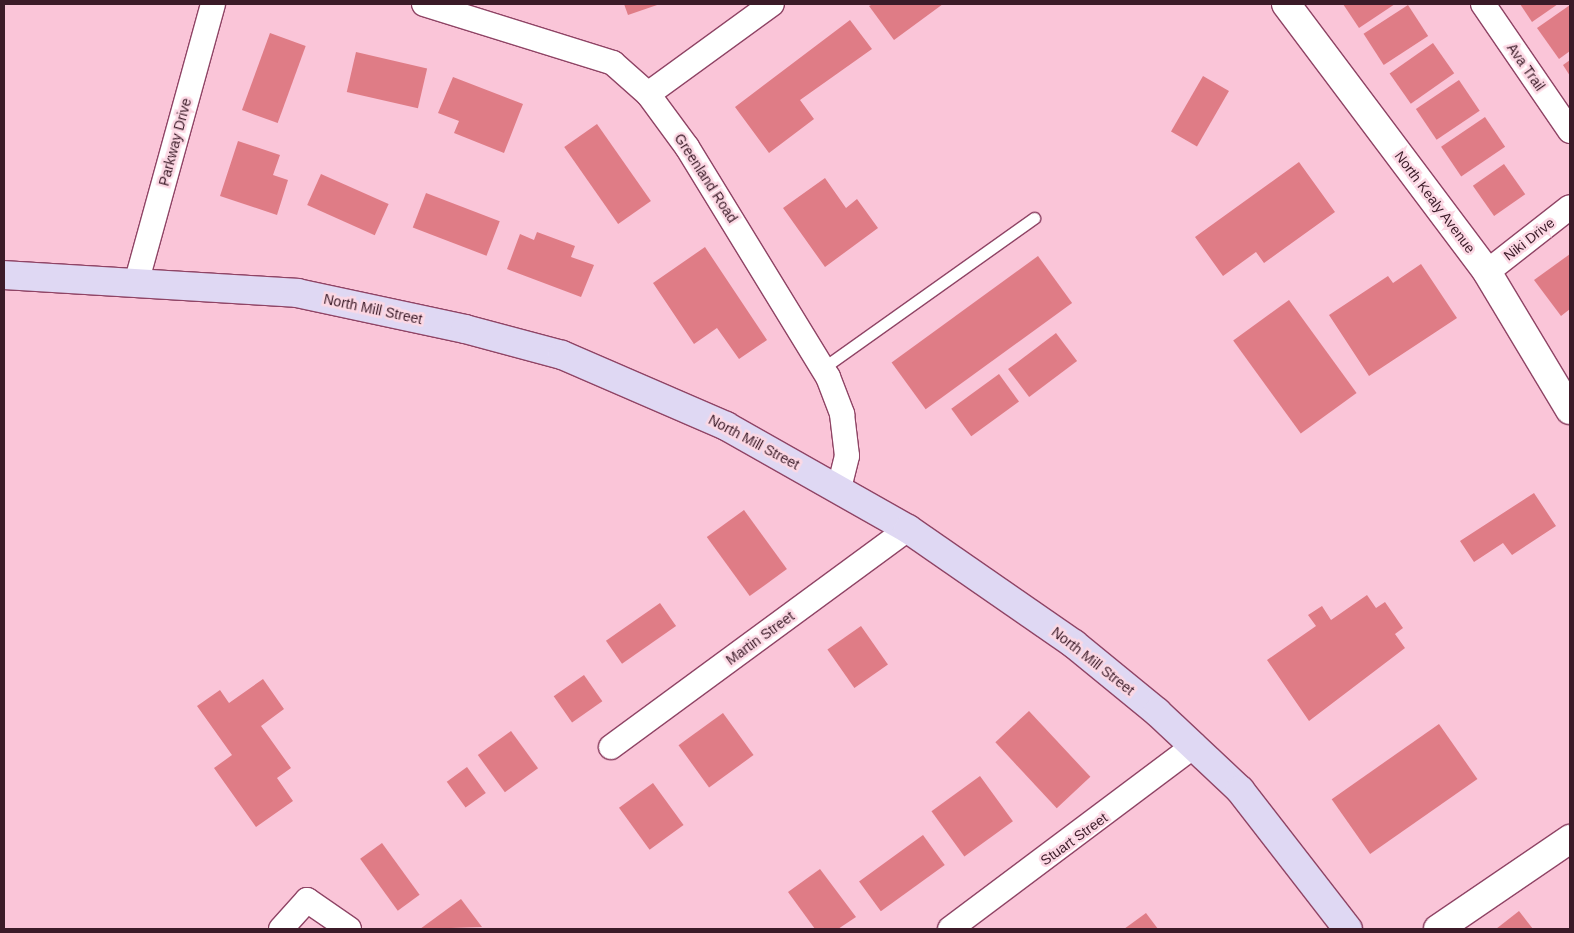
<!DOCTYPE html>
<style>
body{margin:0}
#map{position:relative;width:1574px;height:933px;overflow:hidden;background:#fac5d8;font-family:Helvetica,sans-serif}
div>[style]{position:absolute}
.building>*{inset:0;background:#df7c86;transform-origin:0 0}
.roads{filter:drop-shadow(1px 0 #8f4465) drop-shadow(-1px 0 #8f4465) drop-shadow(0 1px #8f4465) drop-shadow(0 -1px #8f4465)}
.service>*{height:11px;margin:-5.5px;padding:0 5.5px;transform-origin:5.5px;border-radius:5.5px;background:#fff}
.minor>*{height:24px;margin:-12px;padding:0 12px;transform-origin:12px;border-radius:12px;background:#fff}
.tertiary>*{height:28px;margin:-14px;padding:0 14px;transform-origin:14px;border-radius:14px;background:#fff}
.secondary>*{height:28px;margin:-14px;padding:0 14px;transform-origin:14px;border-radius:14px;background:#dfd8f3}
span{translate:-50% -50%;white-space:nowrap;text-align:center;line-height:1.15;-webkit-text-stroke:5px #fcd8e4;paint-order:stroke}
.street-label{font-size:14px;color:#3b1b28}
.frame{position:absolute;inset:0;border:5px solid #3b1b28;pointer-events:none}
</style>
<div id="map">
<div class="building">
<i style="clip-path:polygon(624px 4px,660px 4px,628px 15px)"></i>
<i style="clip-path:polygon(873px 4px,943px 4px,894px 40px,869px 6px)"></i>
<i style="clip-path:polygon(1343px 4px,1395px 4px,1359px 28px)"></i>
<i style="clip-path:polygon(1520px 4px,1558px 4px,1532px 22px)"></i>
<i style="left:1408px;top:5px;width:37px;height:53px;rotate:57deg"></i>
<i style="clip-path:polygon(1570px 5px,1570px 51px,1559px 59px,1537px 28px)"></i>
<i style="clip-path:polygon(850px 20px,872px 49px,800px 100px,814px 119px,769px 153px,735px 107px)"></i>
<i style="left:270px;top:33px;width:38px;height:82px;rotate:20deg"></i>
<i style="left:1433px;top:43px;width:37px;height:53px;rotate:55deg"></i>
<i style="left:356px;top:52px;width:73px;height:41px;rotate:13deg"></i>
<i style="clip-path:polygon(1570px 60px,1570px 76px,1563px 65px)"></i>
<i style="left:1203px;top:76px;width:30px;height:64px;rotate:30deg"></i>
<i style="clip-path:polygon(453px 77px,523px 104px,504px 153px,454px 133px,459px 121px,438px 113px)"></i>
<i style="left:1459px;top:80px;width:37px;height:52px;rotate:56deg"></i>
<i style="left:1485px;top:117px;width:36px;height:53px;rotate:56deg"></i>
<i style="left:597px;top:124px;width:94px;height:40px;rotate:55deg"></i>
<i style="clip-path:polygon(238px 141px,280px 155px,273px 175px,288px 180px,277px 215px,220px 196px)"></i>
<i style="clip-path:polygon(1299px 162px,1335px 212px,1264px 263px,1256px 252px,1223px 276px,1195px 237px)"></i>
<i style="left:1504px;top:164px;width:37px;height:38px;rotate:55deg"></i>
<i style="left:321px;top:174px;width:74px;height:34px;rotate:24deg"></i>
<i style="clip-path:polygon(825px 178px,846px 208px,857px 199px,878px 228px,825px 267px,783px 208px)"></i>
<i style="left:426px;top:193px;width:79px;height:37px;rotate:21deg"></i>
<i style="clip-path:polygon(537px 232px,575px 246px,571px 257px,594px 265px,581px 297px,507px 269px,520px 234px,534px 240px)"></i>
<i style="clip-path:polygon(705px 247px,767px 340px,739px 359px,717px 328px,694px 344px,653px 283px)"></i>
<i style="clip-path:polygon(1570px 254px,1570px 309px,1561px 316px,1534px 280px)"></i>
<i style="left:1038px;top:256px;width:58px;height:181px;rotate:54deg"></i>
<i style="clip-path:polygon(1421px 264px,1457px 318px,1369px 376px,1329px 315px,1388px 276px,1393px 283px)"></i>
<i style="left:1289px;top:300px;width:115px;height:69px;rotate:54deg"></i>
<i style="left:1056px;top:333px;width:35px;height:60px;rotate:53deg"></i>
<i style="left:999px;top:374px;width:34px;height:59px;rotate:54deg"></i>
<i style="clip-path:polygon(1534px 493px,1556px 526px,1512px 555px,1503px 543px,1474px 562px,1460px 541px)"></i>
<i style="left:744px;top:510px;width:73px;height:46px;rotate:54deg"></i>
<i style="clip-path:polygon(1367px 595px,1376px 608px,1385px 602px,1403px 628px,1395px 634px,1405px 648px,1309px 721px,1267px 660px,1316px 626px,1308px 615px,1322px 606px,1331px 620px)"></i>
<i style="left:660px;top:603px;width:28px;height:66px;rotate:55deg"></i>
<i style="left:861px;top:626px;width:47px;height:41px;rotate:55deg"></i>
<i style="left:584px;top:675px;width:32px;height:37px;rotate:55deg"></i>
<i style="clip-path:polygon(263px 679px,284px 709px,261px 726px,291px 768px,277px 778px,293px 801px,256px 827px,214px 768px,232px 755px,197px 706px,220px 690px,229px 703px)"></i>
<i style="left:1029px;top:711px;width:90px;height:46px;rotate:47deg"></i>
<i style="left:723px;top:713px;width:52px;height:55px;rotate:54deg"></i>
<i style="left:1439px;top:724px;width:67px;height:131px;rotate:55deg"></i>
<i style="left:511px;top:731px;width:46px;height:41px;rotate:54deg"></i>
<i style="left:467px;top:767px;width:32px;height:25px;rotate:54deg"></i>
<i style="left:980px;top:776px;width:56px;height:60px;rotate:54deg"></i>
<i style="left:653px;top:783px;width:52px;height:42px;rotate:54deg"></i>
<i style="left:923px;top:835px;width:37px;height:79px;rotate:54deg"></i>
<i style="left:382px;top:843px;width:64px;height:27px;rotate:54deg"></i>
<i style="clip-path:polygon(820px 869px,856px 917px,838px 929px,815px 929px,788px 892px)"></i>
<i style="clip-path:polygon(461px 899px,482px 927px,420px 929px)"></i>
<i style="clip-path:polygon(1519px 911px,1533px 929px,1496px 929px)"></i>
<i style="clip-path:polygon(1146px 913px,1158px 929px,1124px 929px)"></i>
</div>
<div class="roads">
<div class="service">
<i style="left:823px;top:368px;width:259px;rotate:-35.4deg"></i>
</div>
<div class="minor">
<i style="left:424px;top:4px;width:198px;rotate:17.3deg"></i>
<i style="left:613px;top:63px;width:47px;rotate:41.5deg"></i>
<i style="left:648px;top:94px;width:66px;rotate:53.7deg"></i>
<i style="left:687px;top:147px;width:270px;rotate:58.5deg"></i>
<i style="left:828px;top:377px;width:40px;rotate:69deg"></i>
<i style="left:842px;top:414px;width:42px;rotate:83.2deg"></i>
<i style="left:847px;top:456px;width:32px;rotate:104deg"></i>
<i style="left:1483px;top:4px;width:154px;rotate:55.6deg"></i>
<i style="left:648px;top:94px;width:153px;rotate:-36deg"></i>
<i style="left:1487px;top:272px;width:105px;rotate:-38.1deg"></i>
<i style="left:137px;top:280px;width:286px;rotate:-74.6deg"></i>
<i style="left:611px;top:747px;width:368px;rotate:-36.3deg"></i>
<i style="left:281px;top:929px;width:39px;rotate:-48deg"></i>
<i style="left:307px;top:900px;width:51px;rotate:34.6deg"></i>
<i style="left:950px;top:929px;width:306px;rotate:-36.9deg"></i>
</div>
<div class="tertiary">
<i style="left:1286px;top:4px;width:335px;rotate:53.1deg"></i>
<i style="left:1487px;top:272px;width:161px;rotate:59deg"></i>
<i style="left:1438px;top:929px;width:160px;rotate:-34.3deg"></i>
</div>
<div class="secondary">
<i style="left:4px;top:275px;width:294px;rotate:3.5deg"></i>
<i style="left:297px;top:293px;width:172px;rotate:12.1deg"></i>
<i style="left:465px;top:329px;width:100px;rotate:15deg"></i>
<i style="left:562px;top:355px;width:179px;rotate:23.4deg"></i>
<i style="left:726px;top:426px;width:209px;rotate:29.5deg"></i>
<i style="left:908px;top:529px;width:202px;rotate:34.7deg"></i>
<i style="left:1074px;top:644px;width:107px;rotate:39.3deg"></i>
<i style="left:1157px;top:712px;width:114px;rotate:43.2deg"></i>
<i style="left:1240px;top:790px;width:176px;rotate:52.2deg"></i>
</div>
</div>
<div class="street-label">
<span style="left:1526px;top:67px;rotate:55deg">Ava Trail</span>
<span style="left:175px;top:142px;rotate:-75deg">Parkway Drive</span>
<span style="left:706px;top:178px;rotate:57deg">Greenland Road</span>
<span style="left:1435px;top:202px;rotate:53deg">North Kealy Avenue</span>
<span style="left:1529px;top:239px;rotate:-38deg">Niki Drive</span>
<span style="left:373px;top:309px;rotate:12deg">North Mill Street</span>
<span style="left:754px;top:442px;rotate:28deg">North Mill Street</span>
<span style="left:760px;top:638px;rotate:-36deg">Martin Street</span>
<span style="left:1093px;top:661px;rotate:38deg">North Mill Street</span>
<span style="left:1074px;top:839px;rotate:-36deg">Stuart Street</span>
</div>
<div class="frame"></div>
</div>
